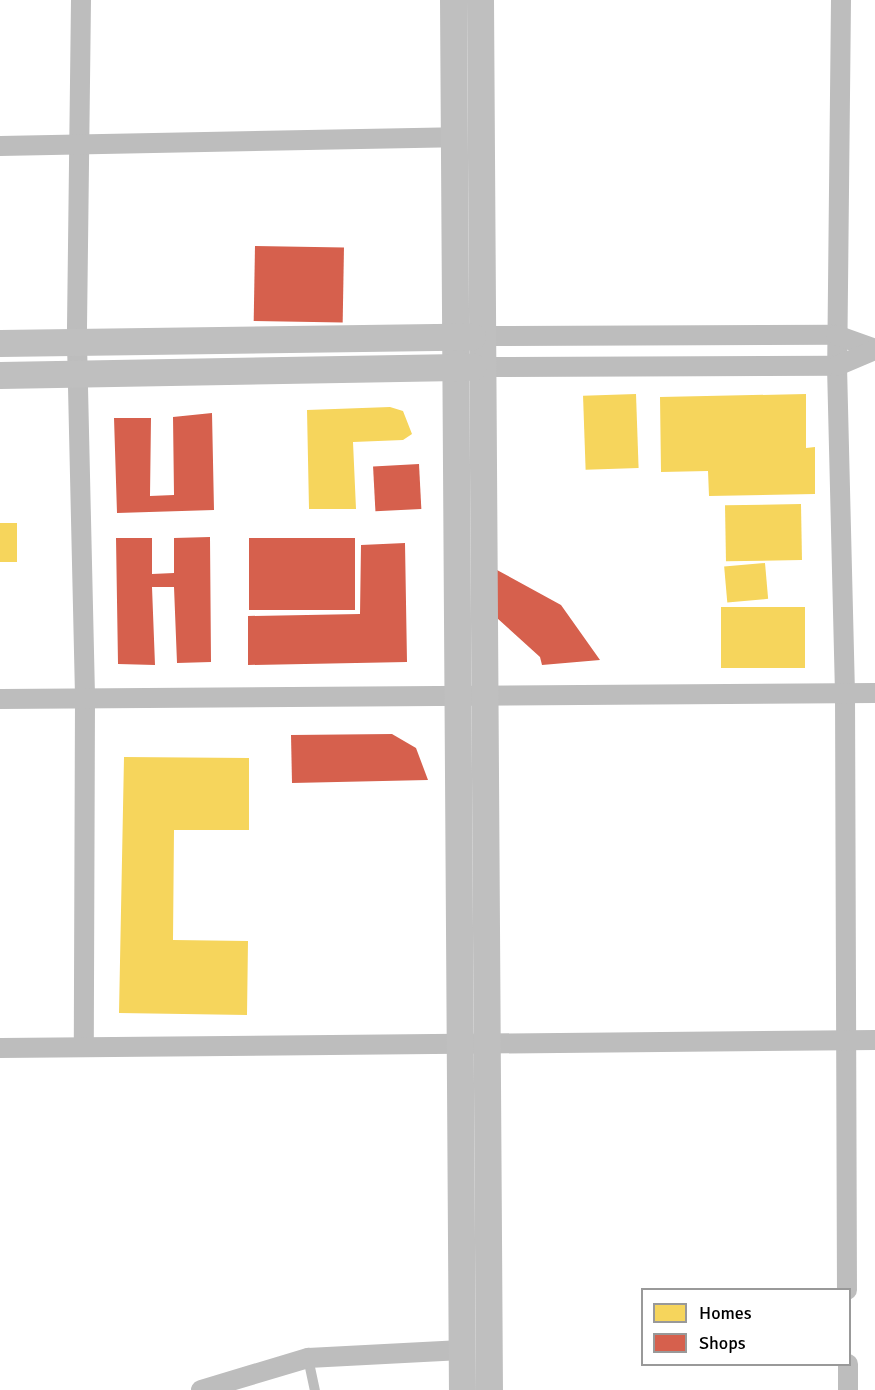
<!DOCTYPE html>
<style>
body{margin:0}
#map{position:relative;width:875px;height:1390px;overflow:hidden;background:#fff;font-family:Signika,sans-serif}
div>[style]{position:absolute}
.homes>*{inset:0;background:#f6d55c;transform-origin:0 0}
.shops>*{inset:0;background:#d6604d;transform-origin:0 0}
.lane>*{height:10px;margin:-5px;padding:0 5px;transform-origin:5px;border-radius:5px;background:#bdbdbd}
.street>*{height:20px;margin:-10px;padding:0 10px;transform-origin:10px;border-radius:10px;background:#bdbdbd}
.secondary>*{height:27px;margin:-13.5px;padding:0 13.5px;transform-origin:13.5px;border-radius:13.5px;background:#bfbfbf}
span{translate:-50% -50%;white-space:nowrap;text-align:center;line-height:1.15;-webkit-text-stroke:6px #fff;paint-order:stroke}
.legend{position:absolute;left:641px;top:1288px;width:210px;height:78px;box-sizing:border-box;background:#fff;border:2px solid #999;margin:0;padding:8px 10px;list-style:none;font-size:18px;color:#000}
.legend li{display:flex;align-items:center;gap:12px;height:30px}
.legend b{width:30px;border:2px solid #999}
</style>
<div id="map">
<div class="homes">
<i style="left:636px;top:394px;width:74px;height:53px;rotate:88deg"></i>
<i style="clip-path:polygon(806px 394px,806px 448px,815px 447px,815px 494px,709px 496px,708px 471px,661px 472px,660px 397px)"></i>
<i style="clip-path:polygon(390px 407px,403px 411px,412px 434px,403px 440px,353px 442px,356px 509px,309px 509px,307px 410px)"></i>
<i style="left:801px;top:504px;width:56px;height:76px;rotate:89deg"></i>
<i style="left:0;top:523px;width:17px;height:39px"></i>
<i style="left:765px;top:563px;width:36px;height:41px;rotate:85deg"></i>
<i style="left:805px;top:607px;width:61px;height:84px;rotate:90deg"></i>
<i style="clip-path:polygon(124px 757px,249px 758px,249px 830px,174px 830px,173px 940px,248px 941px,247px 1015px,119px 1013px)"></i>
</div>
<div class="shops">
<i style="left:255px;top:246px;width:89px;height:75px;rotate:1deg"></i>
<i style="clip-path:polygon(212px 413px,214px 510px,117px 513px,114px 418px,151px 418px,150px 496px,174px 495px,173px 417px)"></i>
<i style="left:419px;top:464px;width:45px;height:46px;rotate:87deg"></i>
<i style="clip-path:polygon(210px 537px,211px 662px,177px 663px,174px 587px,152px 587px,155px 665px,118px 664px,116px 538px,152px 538px,152px 574px,174px 573px,174px 538px)"></i>
<i style="left:355px;top:538px;width:72px;height:106px;rotate:90deg"></i>
<i style="clip-path:polygon(405px 543px,407px 662px,248px 665px,248px 616px,360px 614px,361px 545px)"></i>
<i style="clip-path:polygon(497px 570px,561px 605px,600px 660px,542px 665px,540px 657px,497px 618px)"></i>
<i style="clip-path:polygon(392px 734px,416px 748px,428px 780px,292px 783px,291px 735px)"></i>
</div>
<div class="lane">
<i style="left:308px;top:1358px;width:33px;rotate:78deg"></i>
</div>
<div class="street">
<i style="left:81px;top:0;width:343px;rotate:90.7deg"></i>
<i style="left:77px;top:343px;width:357px;rotate:88.7deg"></i>
<i style="left:85px;top:700px;width:346px;rotate:90.2deg"></i>
<i style="left:841px;top:0;width:366px;rotate:90.6deg"></i>
<i style="left:837px;top:366px;width:327px;rotate:88.6deg"></i>
<i style="left:845px;top:693px;width:597px;rotate:89.81deg"></i>
<i style="left:0;top:146px;width:454px;rotate:-1.1deg"></i>
<i style="left:482px;top:336px;width:354px;rotate:-0.2deg"></i>
<i style="left:836px;top:335px;width:41px;rotate:19.7deg"></i>
<i style="left:482px;top:367px;width:355px;rotate:-0.2deg"></i>
<i style="left:837px;top:366px;width:41px;rotate:-22.8deg"></i>
<i style="left:0;top:699px;width:875px;rotate:-0.39deg"></i>
<i style="left:0;top:1048px;width:875px;rotate:-0.52deg"></i>
<i style="left:848px;top:1364px;width:26px;rotate:90deg"></i>
<i style="left:201px;top:1390px;width:112px;rotate:-16.7deg"></i>
<i style="left:308px;top:1358px;width:154px;rotate:-3deg"></i>
</div>
<div class="secondary">
<i style="left:453px;top:0;width:1390px;rotate:89.63deg"></i>
<i style="left:480px;top:0;width:1390px;rotate:89.63deg"></i>
<i style="left:0;top:343px;width:472px;rotate:-0.8deg"></i>
<i style="left:0;top:375px;width:473px;rotate:-1deg"></i>
</div>
<ul class="legend">
<li><b style="height:16px;background:#f6d55c"></b>Homes</li>
<li><b style="height:16px;background:#d6604d"></b>Shops</li>
</ul>
</div>
